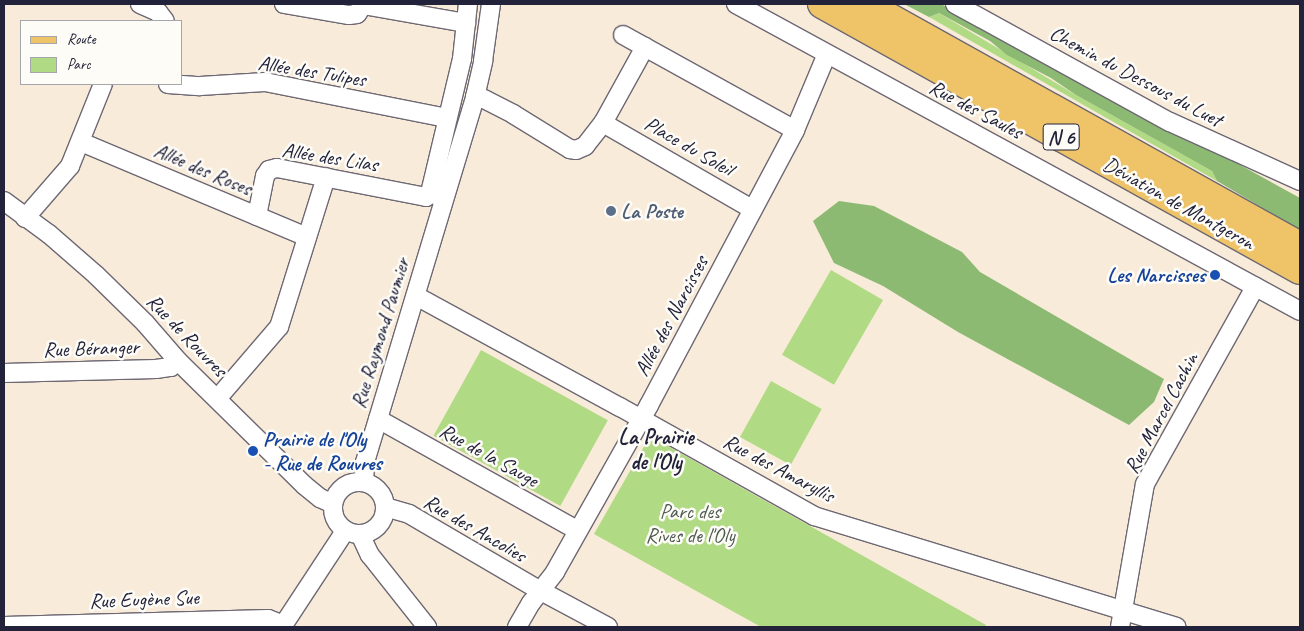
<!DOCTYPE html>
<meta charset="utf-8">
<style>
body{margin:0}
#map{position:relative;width:1304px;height:631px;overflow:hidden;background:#f9ebda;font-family:Caveat,sans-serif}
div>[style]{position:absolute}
.green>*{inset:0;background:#b1da84;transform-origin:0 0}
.forest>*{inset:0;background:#8cba72}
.roads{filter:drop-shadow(1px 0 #6d6873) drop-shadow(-1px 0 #6d6873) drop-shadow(0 1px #6d6873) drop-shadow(0 -1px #6d6873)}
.street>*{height:18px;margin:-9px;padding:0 9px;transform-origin:9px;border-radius:9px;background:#fff}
.street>.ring{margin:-9px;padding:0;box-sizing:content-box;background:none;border:18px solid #fff;border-radius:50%}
.primary>*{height:28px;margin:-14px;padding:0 14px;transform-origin:14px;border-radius:14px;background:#efc469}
.dots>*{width:14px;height:14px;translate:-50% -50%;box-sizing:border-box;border:2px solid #fdfcf7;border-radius:50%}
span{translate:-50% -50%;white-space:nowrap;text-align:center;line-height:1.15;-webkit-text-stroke:5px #fdfcf7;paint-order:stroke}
.shield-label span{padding:1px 4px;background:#fdfcf7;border:1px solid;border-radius:4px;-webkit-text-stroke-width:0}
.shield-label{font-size:20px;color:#22223b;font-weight:700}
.street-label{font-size:21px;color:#22223b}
.service-label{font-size:21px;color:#4e5e75;font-weight:700}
.left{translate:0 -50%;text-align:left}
.transit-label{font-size:21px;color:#164399;font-weight:700}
.right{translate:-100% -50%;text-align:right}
.park-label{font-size:21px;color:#4d5951}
.neighbourhood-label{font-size:22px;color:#22223b;font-weight:700}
.frame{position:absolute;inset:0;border:5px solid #22223b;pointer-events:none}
.legend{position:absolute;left:20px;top:20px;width:162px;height:65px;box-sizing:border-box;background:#fdfcf7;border:1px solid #a5a5ac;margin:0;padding:6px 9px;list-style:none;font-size:15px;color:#22223b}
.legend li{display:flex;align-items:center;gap:10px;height:25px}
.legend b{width:25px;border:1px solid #a5a5ac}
</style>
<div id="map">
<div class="green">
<i style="clip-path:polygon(939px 13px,1076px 95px,1212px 171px,1217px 181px,929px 17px)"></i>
<i style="left:831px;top:270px;width:60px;height:98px;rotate:30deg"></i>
<i style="left:481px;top:350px;width:145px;height:98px;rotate:29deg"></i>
<i style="left:771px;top:381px;width:58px;height:64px;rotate:29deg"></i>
<i style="clip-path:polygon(650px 436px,986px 625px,985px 627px,761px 627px,594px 534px)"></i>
</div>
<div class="forest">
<i style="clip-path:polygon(904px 4px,941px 4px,1082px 78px,1300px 198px,1300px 230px,1217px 181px,1212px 171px,1076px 95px,1051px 78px,1007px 55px,990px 41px,939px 13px,929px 17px)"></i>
<i style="clip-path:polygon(839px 201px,874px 206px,962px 252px,980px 272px,1164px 379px,1154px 402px,1129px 425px,958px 332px,883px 286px,834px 263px,813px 221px)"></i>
</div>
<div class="roads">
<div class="street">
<i style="left:140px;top:4px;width:20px;rotate:24deg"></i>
<i style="left:158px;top:12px;width:11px;rotate:52deg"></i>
<i style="left:284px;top:4px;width:66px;rotate:9.6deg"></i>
<i style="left:349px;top:15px;width:8px;rotate:-7deg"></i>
<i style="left:357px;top:14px;width:11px;rotate:-56deg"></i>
<i style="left:363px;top:5px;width:105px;rotate:9.9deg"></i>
<i style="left:736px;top:4px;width:642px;rotate:28.56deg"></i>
<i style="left:955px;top:4px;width:245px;rotate:28.8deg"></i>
<i style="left:1170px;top:122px;width:143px;rotate:24.4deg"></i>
<i style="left:623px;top:35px;width:196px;rotate:28.9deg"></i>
<i style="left:168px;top:84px;width:32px;rotate:4deg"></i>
<i style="left:200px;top:86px;width:65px;rotate:-3.5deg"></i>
<i style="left:265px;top:82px;width:186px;rotate:11.2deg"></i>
<i style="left:475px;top:97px;width:9px;rotate:13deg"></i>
<i style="left:484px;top:99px;width:33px;rotate:27deg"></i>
<i style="left:513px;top:114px;width:67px;rotate:31.6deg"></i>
<i style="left:570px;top:149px;width:6px;rotate:9deg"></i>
<i style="left:576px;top:150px;width:10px;rotate:-24deg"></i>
<i style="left:585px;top:146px;width:29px;rotate:-52deg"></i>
<i style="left:603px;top:123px;width:87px;rotate:-61.1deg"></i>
<i style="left:603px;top:123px;width:172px;rotate:30deg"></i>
<i style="left:81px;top:142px;width:245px;rotate:22.8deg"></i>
<i style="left:441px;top:197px;width:12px;rotate:-160deg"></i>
<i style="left:430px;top:193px;width:138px;rotate:-76.6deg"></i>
<i style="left:462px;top:59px;width:55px;rotate:-83.8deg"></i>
<i style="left:4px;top:201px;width:56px;rotate:36.3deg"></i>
<i style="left:49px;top:234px;width:62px;rotate:41.1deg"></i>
<i style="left:96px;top:275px;width:69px;rotate:44.4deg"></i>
<i style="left:145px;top:323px;width:50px;rotate:49deg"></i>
<i style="left:178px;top:361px;width:177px;rotate:44.5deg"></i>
<i style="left:304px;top:485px;width:21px;rotate:39deg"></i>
<i style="left:320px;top:498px;width:14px;rotate:25deg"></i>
<i style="left:257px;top:216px;width:41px;rotate:-78.7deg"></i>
<i style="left:265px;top:176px;width:7px;rotate:-56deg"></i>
<i style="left:269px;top:170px;width:8px;rotate:-14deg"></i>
<i style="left:277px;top:168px;width:152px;rotate:11deg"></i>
<i style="left:426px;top:197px;width:6px;rotate:-45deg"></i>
<i style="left:25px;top:218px;width:69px;rotate:-49.1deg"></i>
<i style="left:70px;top:166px;width:88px;rotate:-68.1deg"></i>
<i style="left:416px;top:296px;width:232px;rotate:28.6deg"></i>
<i style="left:620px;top:407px;width:223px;rotate:29.3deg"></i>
<i style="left:814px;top:516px;width:379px;rotate:17deg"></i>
<i style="left:4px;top:373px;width:152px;rotate:-1.5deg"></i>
<i style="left:156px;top:369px;width:15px;rotate:-8deg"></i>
<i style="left:171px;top:367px;width:9px;rotate:-41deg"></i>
<i style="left:217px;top:399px;width:95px;rotate:-49.3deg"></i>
<i style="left:279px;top:327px;width:157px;rotate:-72.6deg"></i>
<i style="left:378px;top:419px;width:229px;rotate:29.2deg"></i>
<i style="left:364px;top:482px;width:20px;rotate:-87deg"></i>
<i style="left:365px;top:462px;width:381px;rotate:-73.2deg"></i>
<i style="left:475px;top:97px;width:37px;rotate:-77deg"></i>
<i style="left:483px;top:61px;width:58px;rotate:-82deg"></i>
<i class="ring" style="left:333px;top:482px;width:34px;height:34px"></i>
<i style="left:385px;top:507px;width:25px;rotate:16deg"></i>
<i style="left:409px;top:514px;width:153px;rotate:30.3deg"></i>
<i style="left:541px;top:591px;width:76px;rotate:28.2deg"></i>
<i style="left:360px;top:534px;width:23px;rotate:65deg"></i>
<i style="left:370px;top:555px;width:92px;rotate:51.6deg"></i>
<i style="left:4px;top:626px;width:264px;rotate:-1.5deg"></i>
<i style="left:268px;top:619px;width:17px;rotate:21deg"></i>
<i style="left:282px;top:627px;width:115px;rotate:-56.7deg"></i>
<i style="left:517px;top:627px;width:28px;rotate:-60deg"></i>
<i style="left:531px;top:603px;width:39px;rotate:-52deg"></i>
<i style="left:555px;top:572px;width:192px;rotate:-60.6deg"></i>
<i style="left:649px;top:405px;width:311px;rotate:-62deg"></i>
<i style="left:795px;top:130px;width:82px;rotate:-67.2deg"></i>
<i style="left:1120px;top:627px;width:145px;rotate:-80.1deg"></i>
<i style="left:1145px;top:484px;width:226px;rotate:-60.8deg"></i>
</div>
<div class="primary">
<i style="left:822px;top:4px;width:547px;rotate:29.1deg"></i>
<i style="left:865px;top:4px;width:498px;rotate:29.1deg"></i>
</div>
</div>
<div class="dots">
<i style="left:611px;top:211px;background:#5c6f8a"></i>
<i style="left:1215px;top:275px;background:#1a4fb4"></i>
<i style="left:253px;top:451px;background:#1a4fb4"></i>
</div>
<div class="shield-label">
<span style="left:1061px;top:137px">N 6</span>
</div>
<div class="street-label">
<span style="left:312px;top:71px;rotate:9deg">Allée des Tulipes</span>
<span style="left:1136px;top:76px;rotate:28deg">Chemin du Dessous du Luet</span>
<span style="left:976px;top:109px;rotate:28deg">Rue des Saules</span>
<span style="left:689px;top:146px;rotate:30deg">Place du Soleil</span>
<span style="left:330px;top:157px;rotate:9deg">Allée des Lilas</span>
<span style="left:203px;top:169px;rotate:23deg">Allée des Roses</span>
<span style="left:1179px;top:203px;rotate:29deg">Déviation de Montgeron</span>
<span style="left:671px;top:316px;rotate:-62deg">Allée des Narcisses</span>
<span style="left:380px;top:333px;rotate:-73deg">Rue Raymond Paumier</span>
<span style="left:187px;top:335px;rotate:46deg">Rue de Rouvres</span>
<span style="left:91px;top:348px;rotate:-2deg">Rue Béranger</span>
<span style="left:1161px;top:413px;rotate:-62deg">Rue Marcel Cachin</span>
<span style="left:489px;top:455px;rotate:29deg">Rue de la Sauge</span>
<span style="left:779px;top:468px;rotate:28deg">Rue des Amaryllis</span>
<span style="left:475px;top:528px;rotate:30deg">Rue des Ancolies</span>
<span style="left:144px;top:599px;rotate:-2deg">Rue Eugène Sue</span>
</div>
<div class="service-label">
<span class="left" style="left:621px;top:211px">La Poste</span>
</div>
<div class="transit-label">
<span class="right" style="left:1205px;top:275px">Les Narcisses</span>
<span class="left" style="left:263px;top:451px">Prairie de l'Oly<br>- Rue de Rouvres</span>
</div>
<div class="park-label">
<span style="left:690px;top:523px">Parc des<br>Rives de l'Oly</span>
</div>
<div class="neighbourhood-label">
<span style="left:656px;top:450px">La Prairie<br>de l'Oly</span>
</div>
<div class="frame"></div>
<ul class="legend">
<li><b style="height:6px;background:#efc469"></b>Route</li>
<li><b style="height:14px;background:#b1da84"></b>Parc</li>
</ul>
</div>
